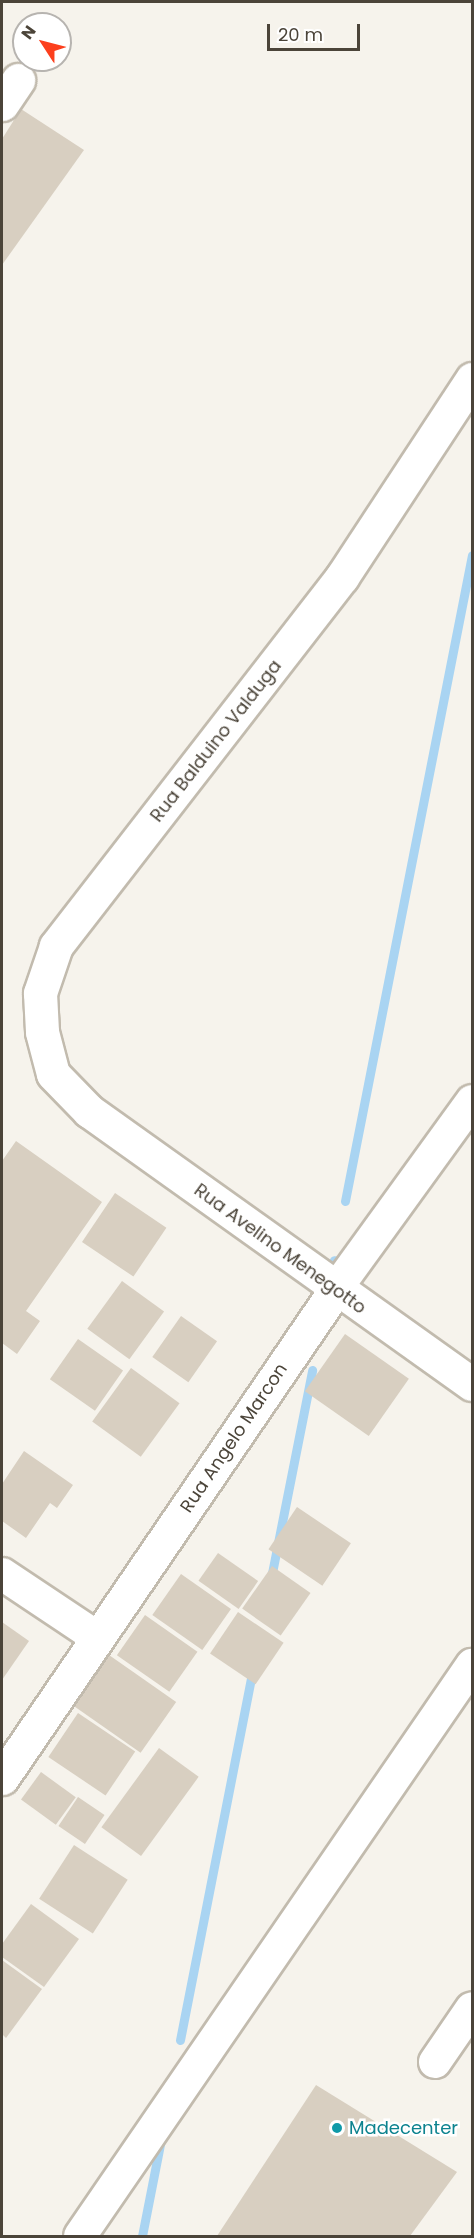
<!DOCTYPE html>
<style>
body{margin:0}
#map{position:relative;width:474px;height:2238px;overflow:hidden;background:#f6f3ec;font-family:Poppins,sans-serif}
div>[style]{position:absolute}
.stream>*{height:9px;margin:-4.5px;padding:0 4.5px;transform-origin:4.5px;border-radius:4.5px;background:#a9d4f2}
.building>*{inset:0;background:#d8cfc1;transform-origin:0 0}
.roads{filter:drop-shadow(2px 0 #c2bbae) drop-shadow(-2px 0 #c2bbae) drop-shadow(0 2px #c2bbae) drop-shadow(0 -2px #c2bbae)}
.minor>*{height:32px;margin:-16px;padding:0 16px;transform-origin:16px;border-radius:16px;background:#fff}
.tertiary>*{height:33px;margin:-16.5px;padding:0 16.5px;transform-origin:16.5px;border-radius:16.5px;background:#fff}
.dots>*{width:16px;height:16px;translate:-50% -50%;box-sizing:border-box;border:3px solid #fff;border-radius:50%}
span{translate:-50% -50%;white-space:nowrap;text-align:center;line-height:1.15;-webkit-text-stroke:5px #fff;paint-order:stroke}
.street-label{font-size:18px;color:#4b4439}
.culture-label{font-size:18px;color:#0d838f}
.left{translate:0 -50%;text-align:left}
.frame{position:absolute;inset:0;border:3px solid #4b4439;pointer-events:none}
.north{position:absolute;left:12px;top:12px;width:60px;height:60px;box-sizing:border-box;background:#fff;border:2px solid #b7b4b0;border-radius:50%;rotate:306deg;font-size:16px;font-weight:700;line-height:24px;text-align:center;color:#4b4439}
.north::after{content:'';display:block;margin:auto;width:21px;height:27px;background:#fc3f1d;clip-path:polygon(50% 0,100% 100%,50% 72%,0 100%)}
.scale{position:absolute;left:267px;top:24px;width:93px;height:27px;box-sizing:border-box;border:3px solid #4b4439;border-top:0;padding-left:8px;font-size:18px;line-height:21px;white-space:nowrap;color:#4b4439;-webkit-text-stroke:4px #fff;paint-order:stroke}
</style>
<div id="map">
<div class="stream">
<i style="left:345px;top:1201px;width:658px;rotate:-78.88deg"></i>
<i style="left:333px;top:1263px;width:3px;rotate:-72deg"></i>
<i style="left:271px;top:1578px;width:212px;rotate:-78.8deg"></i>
<i style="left:180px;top:2040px;width:379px;rotate:-78.9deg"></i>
<i style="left:142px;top:2236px;width:99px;rotate:-78.9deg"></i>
</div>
<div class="building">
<i style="clip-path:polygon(21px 109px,84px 150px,2px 265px,2px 139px)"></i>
<i style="clip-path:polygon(16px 1141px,102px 1202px,26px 1311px,40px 1321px,17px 1354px,2px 1343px,2px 1161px)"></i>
<i style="left:115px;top:1193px;width:62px;height:59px;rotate:34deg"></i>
<i style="left:122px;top:1281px;width:52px;height:59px;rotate:36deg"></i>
<i style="left:181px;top:1316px;width:44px;height:50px;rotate:35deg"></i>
<i style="left:345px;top:1334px;width:78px;height:70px;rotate:35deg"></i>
<i style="left:78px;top:1339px;width:55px;height:49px;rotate:35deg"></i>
<i style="left:131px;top:1368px;width:60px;height:66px;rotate:36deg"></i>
<i style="clip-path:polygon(24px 1451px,73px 1485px,57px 1508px,50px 1503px,26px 1538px,2px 1521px,2px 1484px)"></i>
<i style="left:297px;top:1507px;width:65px;height:51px;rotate:34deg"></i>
<i style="left:218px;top:1553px;width:49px;height:34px;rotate:35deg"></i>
<i style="left:272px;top:1566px;width:47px;height:52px;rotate:35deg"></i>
<i style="left:181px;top:1574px;width:61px;height:50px;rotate:35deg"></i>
<i style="left:238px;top:1612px;width:55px;height:50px;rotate:34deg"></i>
<i style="left:145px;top:1615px;width:64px;height:49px;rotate:35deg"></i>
<i style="clip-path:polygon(2px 1622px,29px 1641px,2px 1680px)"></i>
<i style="left:109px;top:1655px;width:82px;height:62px;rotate:35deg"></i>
<i style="left:78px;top:1713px;width:69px;height:53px;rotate:34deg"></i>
<i style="left:159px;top:1748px;width:49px;height:98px;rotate:36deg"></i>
<i style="left:41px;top:1772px;width:43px;height:34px;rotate:36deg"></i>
<i style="left:78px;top:1797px;width:32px;height:35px;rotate:34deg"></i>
<i style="left:74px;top:1845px;width:64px;height:64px;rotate:33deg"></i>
<i style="clip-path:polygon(31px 1904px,79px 1939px,44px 1987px,2px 1957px,2px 1944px)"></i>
<i style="clip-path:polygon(2px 1960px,42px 1989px,6px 2038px,2px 2034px)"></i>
<i style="clip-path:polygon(316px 2085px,457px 2172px,410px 2236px,217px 2236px)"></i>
</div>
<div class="roads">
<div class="minor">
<i style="left:336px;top:1289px;width:232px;rotate:-54.1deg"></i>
<i style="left:2px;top:1574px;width:115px;rotate:33.7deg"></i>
<i style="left:435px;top:2062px;width:65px;rotate:-55.6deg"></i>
<i style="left:80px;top:2236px;width:693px;rotate:-55.53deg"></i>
</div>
<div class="tertiary">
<i style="left:2px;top:104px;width:29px;rotate:-56deg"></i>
<i style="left:472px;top:379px;width:237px;rotate:123.3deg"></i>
<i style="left:342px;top:577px;width:467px;rotate:127.8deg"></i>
<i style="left:56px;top:946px;width:50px;rotate:108.8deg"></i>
<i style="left:40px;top:993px;width:39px;rotate:87deg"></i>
<i style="left:42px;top:1032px;width:43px;rotate:75.3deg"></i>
<i style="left:53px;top:1074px;width:52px;rotate:45.8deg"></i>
<i style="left:89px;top:1111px;width:470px;rotate:35.5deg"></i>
<i style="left:2px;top:1778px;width:592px;rotate:-55.67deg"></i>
</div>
</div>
<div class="dots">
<i style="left:337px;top:2128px;background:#0f9aa8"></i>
</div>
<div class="street-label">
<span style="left:216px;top:741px;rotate:-52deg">Rua Balduino Valduga</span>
<span style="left:280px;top:1249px;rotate:36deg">Rua Avelino Menegotto</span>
<span style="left:234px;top:1438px;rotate:-56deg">Rua Angelo Marcon</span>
</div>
<div class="culture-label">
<span class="left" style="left:349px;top:2128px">Madecenter</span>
</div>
<div class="frame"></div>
<div class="north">N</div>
<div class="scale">20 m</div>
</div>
